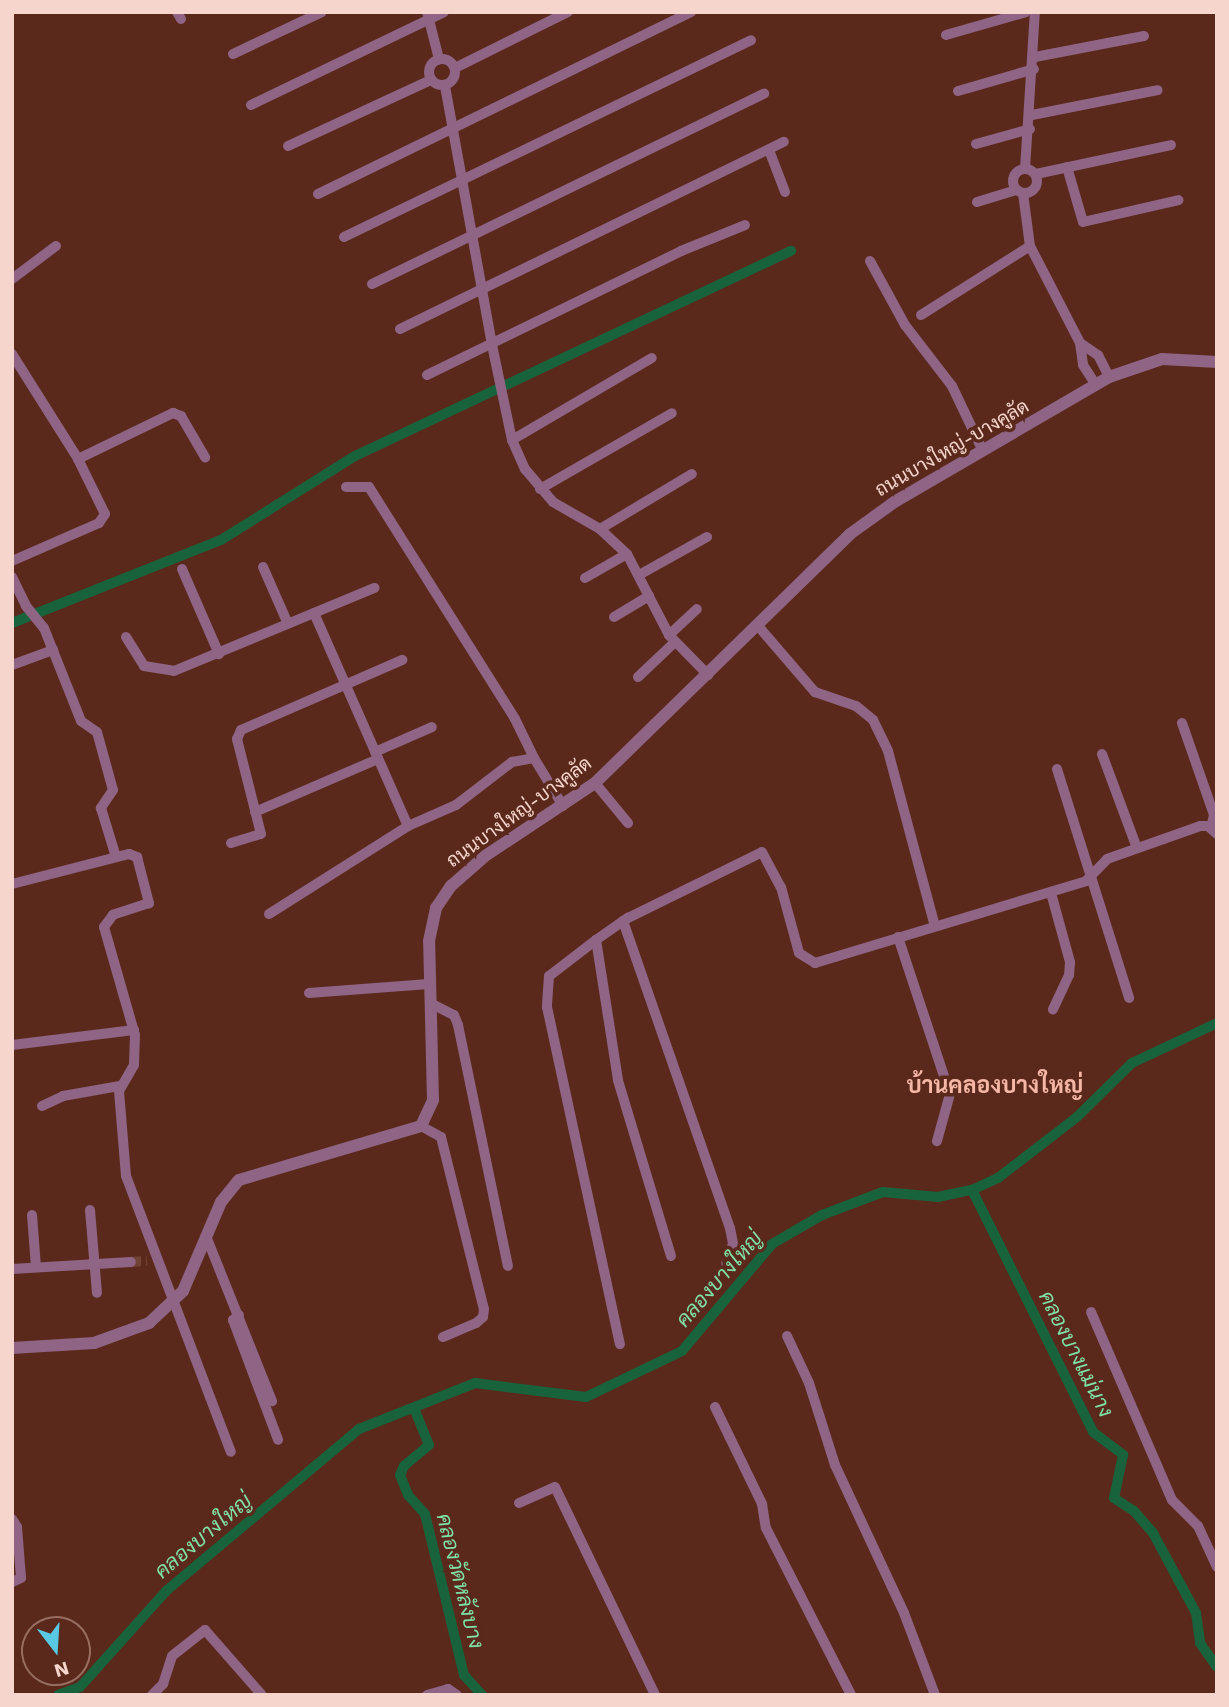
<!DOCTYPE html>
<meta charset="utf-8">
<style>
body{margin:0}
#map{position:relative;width:1229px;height:1707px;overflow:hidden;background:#5a291c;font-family:"Work Sans",Sarabun,sans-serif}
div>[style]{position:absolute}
.canal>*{height:10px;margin:-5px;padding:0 5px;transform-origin:5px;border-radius:5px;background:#19633c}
.minor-tunnel>*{height:10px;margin-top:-5px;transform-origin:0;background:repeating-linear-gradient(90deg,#714336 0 10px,transparent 0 15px)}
.minor>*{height:10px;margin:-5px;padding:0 5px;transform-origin:5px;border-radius:5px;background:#8f6484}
.minor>.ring{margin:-5px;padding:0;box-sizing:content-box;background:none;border:10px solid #8f6484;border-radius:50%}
.tertiary>*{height:12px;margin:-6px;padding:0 6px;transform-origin:6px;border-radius:6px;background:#8f6484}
span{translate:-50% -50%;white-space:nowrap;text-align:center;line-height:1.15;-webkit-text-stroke:7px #5a291c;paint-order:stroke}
.street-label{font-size:19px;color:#f5d5cc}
.water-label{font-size:21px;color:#7ee1a5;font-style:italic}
.quarter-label{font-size:23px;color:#f5b7a6;font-weight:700}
.frame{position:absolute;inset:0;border:14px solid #f5d5cc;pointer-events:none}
.north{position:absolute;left:21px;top:1616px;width:70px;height:70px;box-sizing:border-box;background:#5a291c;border:2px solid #986e62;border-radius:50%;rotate:163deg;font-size:19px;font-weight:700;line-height:28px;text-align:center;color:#f5d5cc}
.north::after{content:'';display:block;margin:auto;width:24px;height:32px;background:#58c9e3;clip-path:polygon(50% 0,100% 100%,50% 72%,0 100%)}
</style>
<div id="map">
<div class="canal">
<i style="left:12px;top:623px;width:225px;rotate:-21.7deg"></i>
<i style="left:221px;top:540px;width:158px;rotate:-32.1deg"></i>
<i style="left:355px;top:456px;width:482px;rotate:-25.2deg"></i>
<i style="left:972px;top:1190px;width:271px;rotate:63.4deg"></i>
<i style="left:1093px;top:1432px;width:38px;rotate:37deg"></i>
<i style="left:1123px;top:1455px;width:44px;rotate:101.8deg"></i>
<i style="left:1114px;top:1498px;width:24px;rotate:33deg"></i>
<i style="left:1134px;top:1511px;width:29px;rotate:49deg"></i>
<i style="left:1153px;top:1533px;width:91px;rotate:61.7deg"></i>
<i style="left:1196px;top:1613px;width:30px;rotate:82deg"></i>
<i style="left:1200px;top:1643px;width:29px;rotate:55deg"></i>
<i style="left:414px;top:1408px;width:40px;rotate:68deg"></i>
<i style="left:429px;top:1445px;width:33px;rotate:140deg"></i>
<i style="left:404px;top:1466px;width:10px;rotate:114deg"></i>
<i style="left:400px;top:1475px;width:22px;rotate:68deg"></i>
<i style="left:408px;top:1495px;width:25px;rotate:48deg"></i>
<i style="left:425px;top:1514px;width:166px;rotate:76.4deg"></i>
<i style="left:464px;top:1675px;width:27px;rotate:48deg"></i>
<i style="left:58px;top:1695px;width:23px;rotate:-20deg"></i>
<i style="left:80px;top:1687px;width:129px;rotate:-48.1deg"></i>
<i style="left:166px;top:1591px;width:252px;rotate:-40deg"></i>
<i style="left:359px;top:1429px;width:125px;rotate:-21.6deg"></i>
<i style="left:475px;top:1383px;width:112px;rotate:7.2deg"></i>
<i style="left:586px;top:1397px;width:106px;rotate:-25.6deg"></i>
<i style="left:682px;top:1351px;width:140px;rotate:-49.9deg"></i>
<i style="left:772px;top:1244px;width:58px;rotate:-30.1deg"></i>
<i style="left:822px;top:1215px;width:65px;rotate:-20.7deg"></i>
<i style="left:883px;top:1192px;width:55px;rotate:5.2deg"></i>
<i style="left:938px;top:1197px;width:35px;rotate:-12deg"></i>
<i style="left:972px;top:1190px;width:29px;rotate:-25deg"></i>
<i style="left:998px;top:1178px;width:100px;rotate:-37.7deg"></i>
<i style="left:1077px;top:1117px;width:77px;rotate:-44.5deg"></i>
<i style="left:1132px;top:1063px;width:94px;rotate:-25.2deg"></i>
</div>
<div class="minor-tunnel">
<i style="left:131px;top:1262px;width:16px;rotate:-4deg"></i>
</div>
<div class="minor">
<i style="left:177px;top:12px;width:8px;rotate:60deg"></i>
<i style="left:427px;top:12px;width:49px;rotate:75.7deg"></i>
<i style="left:946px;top:35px;width:83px;rotate:-16deg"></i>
<i style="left:233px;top:54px;width:98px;rotate:-25.3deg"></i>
<i style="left:1035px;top:57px;width:111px;rotate:-10.9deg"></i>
<i class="ring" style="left:429px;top:59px;width:16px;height:16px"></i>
<i style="left:455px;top:68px;width:126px;rotate:-26.4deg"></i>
<i style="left:445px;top:86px;width:263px;rotate:79.7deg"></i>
<i style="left:492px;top:345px;width:97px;rotate:78.1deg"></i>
<i style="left:512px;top:440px;width:32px;rotate:66deg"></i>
<i style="left:525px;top:469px;width:43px;rotate:49.7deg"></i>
<i style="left:553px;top:502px;width:54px;rotate:29.9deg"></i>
<i style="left:600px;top:529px;width:37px;rotate:43deg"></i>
<i style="left:627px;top:554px;width:91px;rotate:62.6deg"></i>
<i style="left:669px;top:635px;width:56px;rotate:45.7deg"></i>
<i style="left:958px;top:91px;width:79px;rotate:-16.1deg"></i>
<i style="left:251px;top:105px;width:214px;rotate:-25.7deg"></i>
<i style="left:1032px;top:115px;width:128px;rotate:-11.2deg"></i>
<i style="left:976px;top:144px;width:56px;rotate:-15.5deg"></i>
<i style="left:288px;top:146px;width:157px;rotate:-24.8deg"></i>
<i style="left:769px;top:150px;width:45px;rotate:69.1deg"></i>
<i style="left:1067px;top:167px;width:57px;rotate:73.8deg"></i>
<i style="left:1083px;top:222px;width:98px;rotate:-12.9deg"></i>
<i class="ring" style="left:1013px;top:169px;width:14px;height:14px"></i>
<i style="left:1025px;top:169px;width:157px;rotate:-86.4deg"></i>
<i style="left:1036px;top:174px;width:138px;rotate:-12.1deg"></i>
<i style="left:1023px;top:193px;width:53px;rotate:82.5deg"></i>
<i style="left:1030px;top:246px;width:109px;rotate:62.7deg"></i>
<i style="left:1080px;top:343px;width:22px;rotate:82deg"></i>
<i style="left:1083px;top:365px;width:24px;rotate:57deg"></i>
<i style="left:318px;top:194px;width:415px;rotate:-26deg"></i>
<i style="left:977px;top:202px;width:41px;rotate:-17.1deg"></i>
<i style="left:344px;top:237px;width:452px;rotate:-25.8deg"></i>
<i style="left:870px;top:261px;width:73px;rotate:61.3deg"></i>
<i style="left:905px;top:325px;width:77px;rotate:52.4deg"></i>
<i style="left:952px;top:386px;width:72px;rotate:64.5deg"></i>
<i style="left:12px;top:279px;width:55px;rotate:-36.9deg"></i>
<i style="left:372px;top:284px;width:436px;rotate:-25.9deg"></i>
<i style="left:921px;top:315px;width:129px;rotate:-32.3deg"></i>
<i style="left:400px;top:329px;width:427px;rotate:-26deg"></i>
<i style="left:1080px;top:343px;width:22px;rotate:34deg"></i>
<i style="left:1098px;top:355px;width:25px;rotate:63deg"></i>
<i style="left:12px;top:354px;width:124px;rotate:57.8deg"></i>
<i style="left:78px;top:459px;width:61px;rotate:63.9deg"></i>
<i style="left:105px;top:514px;width:11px;rotate:124deg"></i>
<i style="left:99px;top:523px;width:95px;rotate:156.4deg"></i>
<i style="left:427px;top:375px;width:283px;rotate:-26deg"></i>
<i style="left:681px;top:251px;width:69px;rotate:-22.1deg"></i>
<i style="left:512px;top:440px;width:162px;rotate:-30.4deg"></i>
<i style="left:78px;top:459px;width:106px;rotate:-25.8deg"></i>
<i style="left:173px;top:413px;width:9px;rotate:21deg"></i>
<i style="left:181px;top:416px;width:48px;rotate:59.7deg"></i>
<i style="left:346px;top:487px;width:23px"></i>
<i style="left:369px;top:487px;width:274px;rotate:57.8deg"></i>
<i style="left:515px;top:719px;width:43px;rotate:64deg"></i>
<i style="left:540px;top:489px;width:152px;rotate:-29.9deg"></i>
<i style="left:600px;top:529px;width:107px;rotate:-30.9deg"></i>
<i style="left:263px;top:567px;width:62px;rotate:66.3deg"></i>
<i style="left:182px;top:569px;width:93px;rotate:66.5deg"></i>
<i style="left:639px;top:575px;width:78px;rotate:-29.2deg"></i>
<i style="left:12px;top:577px;width:32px;rotate:64deg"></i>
<i style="left:26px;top:606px;width:28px;rotate:51deg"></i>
<i style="left:44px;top:628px;width:100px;rotate:68.3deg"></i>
<i style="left:81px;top:721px;width:19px;rotate:35deg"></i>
<i style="left:97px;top:732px;width:60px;rotate:74.6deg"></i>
<i style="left:113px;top:790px;width:22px;rotate:124deg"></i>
<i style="left:101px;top:808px;width:51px;rotate:73deg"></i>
<i style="left:585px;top:578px;width:48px;rotate:-29.7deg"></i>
<i style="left:314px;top:613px;width:233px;rotate:66.2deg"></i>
<i style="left:408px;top:826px;width:52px;rotate:-23.6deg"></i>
<i style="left:456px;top:805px;width:71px;rotate:-37.5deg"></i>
<i style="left:512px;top:762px;width:22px;rotate:-10deg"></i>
<i style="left:534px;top:758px;width:56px;rotate:58.9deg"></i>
<i style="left:614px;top:617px;width:41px;rotate:-31deg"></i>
<i style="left:759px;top:627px;width:86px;rotate:49.3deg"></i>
<i style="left:815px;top:692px;width:43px;rotate:18.9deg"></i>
<i style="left:856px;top:706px;width:22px;rotate:39deg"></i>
<i style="left:873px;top:720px;width:34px;rotate:64deg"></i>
<i style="left:888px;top:751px;width:181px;rotate:75deg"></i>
<i style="left:669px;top:635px;width:38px;rotate:-43deg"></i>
<i style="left:126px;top:637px;width:34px;rotate:58deg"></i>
<i style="left:144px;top:666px;width:30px;rotate:9deg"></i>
<i style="left:174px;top:671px;width:217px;rotate:-22.5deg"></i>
<i style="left:12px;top:665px;width:44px;rotate:-20.1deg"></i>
<i style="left:638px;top:677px;width:51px;rotate:-43.4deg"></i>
<i style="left:1182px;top:723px;width:97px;rotate:70.8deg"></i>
<i style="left:1214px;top:815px;width:13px;rotate:103deg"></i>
<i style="left:375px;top:752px;width:62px;rotate:-23.7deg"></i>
<i style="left:1102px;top:754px;width:100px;rotate:69.6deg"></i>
<i style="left:1057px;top:769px;width:240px;rotate:72.5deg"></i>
<i style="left:595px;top:783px;width:52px;rotate:50.5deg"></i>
<i style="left:255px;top:812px;width:134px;rotate:-23.3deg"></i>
<i style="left:231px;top:843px;width:31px;rotate:-17deg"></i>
<i style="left:261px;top:834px;width:98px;rotate:-104.2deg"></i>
<i style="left:237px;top:739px;width:10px;rotate:-66deg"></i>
<i style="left:241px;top:730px;width:176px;rotate:-23.5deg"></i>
<i style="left:12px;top:884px;width:121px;rotate:-14.4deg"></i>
<i style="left:129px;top:854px;width:9px;rotate:21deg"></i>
<i style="left:137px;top:857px;width:48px;rotate:75.4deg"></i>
<i style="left:149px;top:903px;width:38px;rotate:162deg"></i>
<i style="left:113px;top:915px;width:15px;rotate:127deg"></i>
<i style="left:104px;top:927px;width:112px;rotate:74deg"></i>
<i style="left:135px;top:1035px;width:30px;rotate:92deg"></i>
<i style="left:134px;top:1065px;width:30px;rotate:120deg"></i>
<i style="left:119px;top:1091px;width:85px;rotate:85.3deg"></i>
<i style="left:126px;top:1176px;width:295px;rotate:69.2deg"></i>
<i style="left:1051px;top:893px;width:72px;rotate:74.6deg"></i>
<i style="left:1070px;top:962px;width:13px;rotate:94deg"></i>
<i style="left:1069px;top:975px;width:38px;rotate:115deg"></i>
<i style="left:269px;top:914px;width:165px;rotate:-32.3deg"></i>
<i style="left:623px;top:921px;width:325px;rotate:70.8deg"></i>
<i style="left:730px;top:1228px;width:16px;rotate:79deg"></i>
<i style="left:733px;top:1244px;width:20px;rotate:110deg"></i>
<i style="left:898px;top:937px;width:165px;rotate:71.7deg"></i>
<i style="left:950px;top:1094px;width:49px;rotate:105.5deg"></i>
<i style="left:596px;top:940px;width:59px;rotate:142.5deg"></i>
<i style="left:549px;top:976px;width:31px;rotate:94deg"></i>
<i style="left:547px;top:1007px;width:345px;rotate:77.8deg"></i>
<i style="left:309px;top:993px;width:120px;rotate:-4.3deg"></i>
<i style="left:430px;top:1003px;width:27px;rotate:27deg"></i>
<i style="left:454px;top:1015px;width:11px;rotate:68deg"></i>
<i style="left:458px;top:1025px;width:246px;rotate:78.3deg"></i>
<i style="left:12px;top:1045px;width:123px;rotate:-7deg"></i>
<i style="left:42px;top:1106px;width:23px;rotate:-25deg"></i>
<i style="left:63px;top:1096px;width:58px;rotate:-10deg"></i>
<i style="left:421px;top:1126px;width:23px;rotate:29deg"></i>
<i style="left:441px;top:1137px;width:177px;rotate:76deg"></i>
<i style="left:484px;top:1309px;width:8px;rotate:97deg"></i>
<i style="left:483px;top:1317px;width:9px;rotate:139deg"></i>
<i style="left:476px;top:1323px;width:36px;rotate:157deg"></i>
<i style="left:90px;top:1210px;width:83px;rotate:85.2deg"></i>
<i style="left:32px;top:1215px;width:52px;rotate:85.6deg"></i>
<i style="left:206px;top:1236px;width:178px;rotate:68.2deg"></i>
<i style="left:671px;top:1256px;width:184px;rotate:-106.8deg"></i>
<i style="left:618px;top:1080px;width:142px;rotate:-98.9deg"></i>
<i style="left:596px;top:940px;width:39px;rotate:-35deg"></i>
<i style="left:628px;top:918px;width:149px;rotate:-26.2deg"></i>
<i style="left:762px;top:852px;width:40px;rotate:62deg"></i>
<i style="left:781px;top:887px;width:68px;rotate:74.7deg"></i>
<i style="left:799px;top:953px;width:19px;rotate:32deg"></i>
<i style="left:815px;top:963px;width:283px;rotate:-16.8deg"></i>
<i style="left:1086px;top:881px;width:30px;rotate:-46deg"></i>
<i style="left:1107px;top:859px;width:99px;rotate:-19.5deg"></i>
<i style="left:1200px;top:826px;width:8px"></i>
<i style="left:1208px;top:826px;width:12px;rotate:42deg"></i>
<i style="left:12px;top:1269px;width:119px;rotate:-3.4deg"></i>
<i style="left:1091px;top:1312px;width:205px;rotate:66.7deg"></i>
<i style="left:1172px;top:1500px;width:37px;rotate:45deg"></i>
<i style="left:1198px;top:1526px;width:45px;rotate:65.1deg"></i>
<i style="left:239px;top:1315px;width:8px;rotate:140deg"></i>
<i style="left:233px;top:1320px;width:128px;rotate:69.4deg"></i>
<i style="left:787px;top:1336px;width:52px;rotate:64.9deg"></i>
<i style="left:809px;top:1383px;width:86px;rotate:72.4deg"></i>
<i style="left:835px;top:1465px;width:163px;rotate:65deg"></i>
<i style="left:904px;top:1613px;width:88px;rotate:69.3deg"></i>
<i style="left:715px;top:1407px;width:108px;rotate:64.1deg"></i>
<i style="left:762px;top:1504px;width:24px;rotate:81deg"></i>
<i style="left:766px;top:1528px;width:187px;rotate:63deg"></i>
<i style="left:519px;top:1503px;width:39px;rotate:-24deg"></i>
<i style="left:555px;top:1487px;width:231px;rotate:64.3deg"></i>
<i style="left:12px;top:1519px;width:9px;rotate:58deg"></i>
<i style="left:17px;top:1527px;width:51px;rotate:85.5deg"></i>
<i style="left:21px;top:1578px;width:10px;rotate:156deg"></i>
<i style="left:152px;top:1695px;width:16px;rotate:-45deg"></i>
<i style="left:163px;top:1684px;width:29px;rotate:-72deg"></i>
<i style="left:172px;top:1656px;width:42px;rotate:-38.2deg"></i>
<i style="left:205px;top:1630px;width:86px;rotate:48.8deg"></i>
<i style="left:427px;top:1695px;width:22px;rotate:-16deg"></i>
<i style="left:448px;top:1689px;width:11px;rotate:34deg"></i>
</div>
<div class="tertiary">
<i style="left:12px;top:1348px;width:82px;rotate:-3.5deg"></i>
<i style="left:94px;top:1343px;width:59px;rotate:-20deg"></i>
<i style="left:149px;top:1323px;width:47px;rotate:-43.3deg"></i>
<i style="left:183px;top:1291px;width:97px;rotate:-66.9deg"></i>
<i style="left:221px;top:1202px;width:28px;rotate:-51deg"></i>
<i style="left:239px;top:1180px;width:190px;rotate:-16.5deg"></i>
<i style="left:421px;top:1126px;width:29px;rotate:-65deg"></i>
<i style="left:433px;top:1100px;width:159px;rotate:-91.4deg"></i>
<i style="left:429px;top:941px;width:34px;rotate:-78deg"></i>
<i style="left:436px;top:908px;width:27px;rotate:-56deg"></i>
<i style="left:451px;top:886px;width:45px;rotate:-41.4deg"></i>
<i style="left:485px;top:856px;width:132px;rotate:-33.6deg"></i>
<i style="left:595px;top:783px;width:356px;rotate:-44.3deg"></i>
<i style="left:850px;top:534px;width:57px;rotate:-35.7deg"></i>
<i style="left:896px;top:501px;width:246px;rotate:-30.2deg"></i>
<i style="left:1109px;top:377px;width:56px;rotate:-18.8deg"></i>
<i style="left:1162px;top:359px;width:55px;rotate:3.1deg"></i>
</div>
<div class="street-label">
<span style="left:952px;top:448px;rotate:-30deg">ถนนบางใหญ่-บางคูลัด</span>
<span style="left:519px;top:812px;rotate:-36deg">ถนนบางใหญ่-บางคูลัด</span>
</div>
<div class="water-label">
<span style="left:719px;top:1279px;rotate:-49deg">คลองบางใหญ่</span>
<span style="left:1076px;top:1354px;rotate:63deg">คลองบางแม่นาง</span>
<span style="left:203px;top:1536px;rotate:-40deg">คลองบางใหญ่</span>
<span style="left:460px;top:1581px;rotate:76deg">คลองวัดหลังบาง</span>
</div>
<div class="quarter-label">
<span style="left:995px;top:1086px">บ้านคลองบางใหญ่</span>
</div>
<div class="frame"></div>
<div class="north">N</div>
</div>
